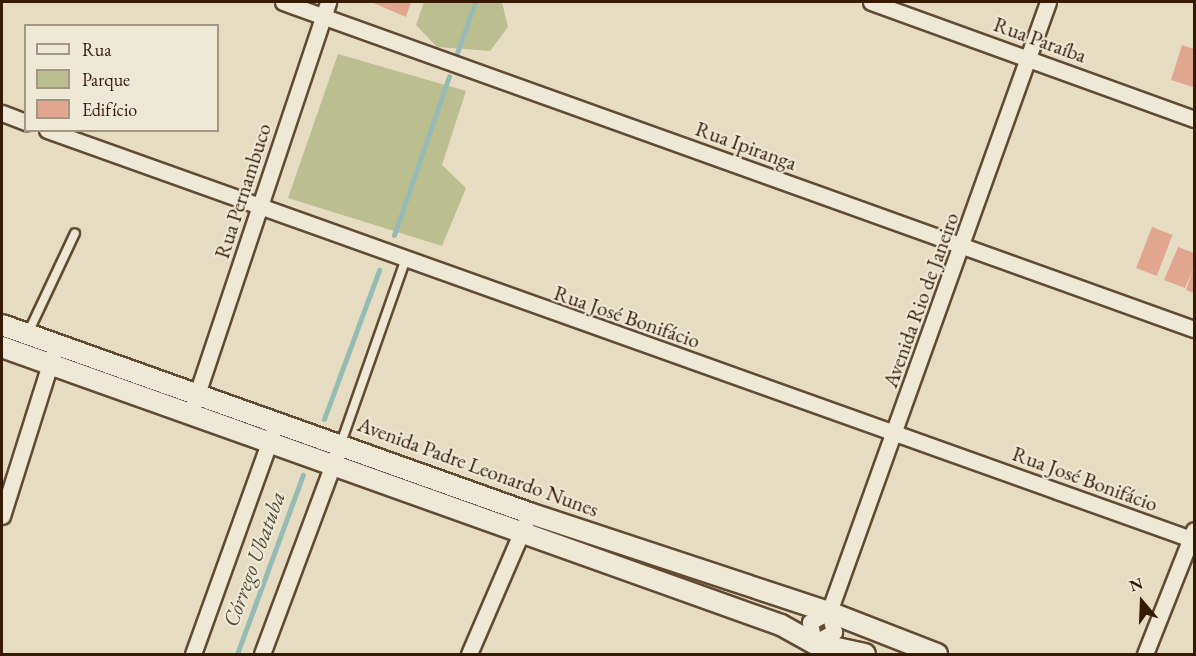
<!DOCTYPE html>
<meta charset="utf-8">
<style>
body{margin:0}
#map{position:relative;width:1196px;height:656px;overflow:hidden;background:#e5dcc2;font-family:"EB Garamond",serif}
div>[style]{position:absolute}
.green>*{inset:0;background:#bbbf8f}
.stream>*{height:5px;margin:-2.5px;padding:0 2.5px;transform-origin:2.5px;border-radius:2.5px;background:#96bbb5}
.building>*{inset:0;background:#e1a78e;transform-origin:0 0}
.roads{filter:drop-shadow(2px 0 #604b32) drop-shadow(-2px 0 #604b32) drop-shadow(0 2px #604b32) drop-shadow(0 -2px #604b32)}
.service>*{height:8px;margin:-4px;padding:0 4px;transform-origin:4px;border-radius:4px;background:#eee8d7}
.minor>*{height:15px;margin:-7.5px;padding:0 7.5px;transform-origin:7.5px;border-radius:7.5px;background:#eee8d7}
.tertiary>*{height:20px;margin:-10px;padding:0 10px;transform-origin:10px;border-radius:10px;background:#eee8d7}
span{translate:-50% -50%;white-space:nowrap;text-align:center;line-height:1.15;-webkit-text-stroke:4.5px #eee8d7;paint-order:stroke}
.street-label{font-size:21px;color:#341b02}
.water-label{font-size:22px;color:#514b38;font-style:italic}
.frame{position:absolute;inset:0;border:3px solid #341b02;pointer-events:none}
.legend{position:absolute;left:24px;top:24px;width:195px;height:108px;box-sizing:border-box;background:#eee8d7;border:2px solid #a49682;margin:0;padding:8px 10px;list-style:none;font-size:18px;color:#341b02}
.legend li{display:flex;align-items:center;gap:12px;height:30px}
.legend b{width:30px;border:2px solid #a49682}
.north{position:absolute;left:1112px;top:572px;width:60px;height:60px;-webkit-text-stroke:4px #eee8d7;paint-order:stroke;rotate:341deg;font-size:16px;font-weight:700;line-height:24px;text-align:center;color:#341b02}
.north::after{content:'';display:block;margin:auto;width:21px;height:27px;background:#341b02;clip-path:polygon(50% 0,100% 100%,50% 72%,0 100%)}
</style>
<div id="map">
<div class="green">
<i style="clip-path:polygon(424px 2px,502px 2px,508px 27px,490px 51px,437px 47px,416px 25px)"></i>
<i style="clip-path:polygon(338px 54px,466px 91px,442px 165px,466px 188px,442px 246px,288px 198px)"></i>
</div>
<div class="stream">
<i style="left:456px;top:56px;width:57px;rotate:-70.6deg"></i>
<i style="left:394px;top:235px;width:168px;rotate:-70.9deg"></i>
<i style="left:324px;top:419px;width:159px;rotate:-69.7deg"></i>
<i style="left:237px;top:654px;width:191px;rotate:-69.8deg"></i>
</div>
<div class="building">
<i style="clip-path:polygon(371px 2px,411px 2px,406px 17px)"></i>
<i style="clip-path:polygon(1182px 45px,1194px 49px,1193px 87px,1171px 80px)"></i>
<i style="left:1152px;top:227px;width:22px;height:44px;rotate:21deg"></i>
<i style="clip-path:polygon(1178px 247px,1194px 253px,1194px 293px,1186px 290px,1193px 269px,1185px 288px,1164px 280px)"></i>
</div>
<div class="roads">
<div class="service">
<i style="left:28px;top:333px;width:110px;rotate:-64.8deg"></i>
<i style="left:341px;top:443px;width:193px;rotate:-70.6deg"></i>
</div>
<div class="minor">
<i style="left:283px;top:2px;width:968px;rotate:19.75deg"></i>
<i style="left:871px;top:2px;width:344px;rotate:19.9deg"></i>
<i style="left:2px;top:113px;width:26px;rotate:21deg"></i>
<i style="left:47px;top:130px;width:1218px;rotate:19.67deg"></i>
<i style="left:194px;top:403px;width:423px;rotate:-71.5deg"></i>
<i style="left:2px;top:516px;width:179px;rotate:-72.5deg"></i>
<i style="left:829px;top:612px;width:648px;rotate:-70.25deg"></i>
<i style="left:814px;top:643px;width:21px;rotate:-101deg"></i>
<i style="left:810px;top:622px;width:21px;rotate:-28deg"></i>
<i style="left:814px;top:643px;width:23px;rotate:-29deg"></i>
<i style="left:834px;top:632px;width:21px;rotate:-104deg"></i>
<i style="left:193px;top:654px;width:234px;rotate:-70.2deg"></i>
<i style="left:262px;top:654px;width:225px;rotate:-69.5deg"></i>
<i style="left:469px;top:654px;width:142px;rotate:-66.7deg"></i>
<i style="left:1145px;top:654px;width:133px;rotate:-68.4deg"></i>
</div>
<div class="tertiary">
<i style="left:2px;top:325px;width:560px;rotate:19.63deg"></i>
<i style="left:529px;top:513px;width:316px;rotate:18.3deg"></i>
<i style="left:829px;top:612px;width:116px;rotate:21.3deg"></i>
<i style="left:2px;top:347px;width:827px;rotate:19.64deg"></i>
<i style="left:781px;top:625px;width:38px;rotate:29deg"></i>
<i style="left:814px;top:643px;width:52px;rotate:12.2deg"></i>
</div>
</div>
<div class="street-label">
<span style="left:1040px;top:40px;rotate:20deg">Rua Paraíba</span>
<span style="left:746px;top:146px;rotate:20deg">Rua Ipiranga</span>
<span style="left:243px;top:191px;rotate:-72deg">Rua Pernambuco</span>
<span style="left:921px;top:300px;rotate:-70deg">Avenida Rio de Janeiro</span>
<span style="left:627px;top:317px;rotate:19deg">Rua José Bonifácio</span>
<span style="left:478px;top:467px;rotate:20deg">Avenida Padre Leonardo Nunes</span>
<span style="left:1085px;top:479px;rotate:20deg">Rua José Bonifácio</span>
</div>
<div class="water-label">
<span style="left:254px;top:559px;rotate:-70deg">Córrego Ubatuba</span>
</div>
<div class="frame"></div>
<ul class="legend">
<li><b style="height:8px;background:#eee8d7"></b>Rua</li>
<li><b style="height:16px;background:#bbbf8f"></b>Parque</li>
<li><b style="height:16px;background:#e1a78e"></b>Edifício</li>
</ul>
<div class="north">N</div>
</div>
